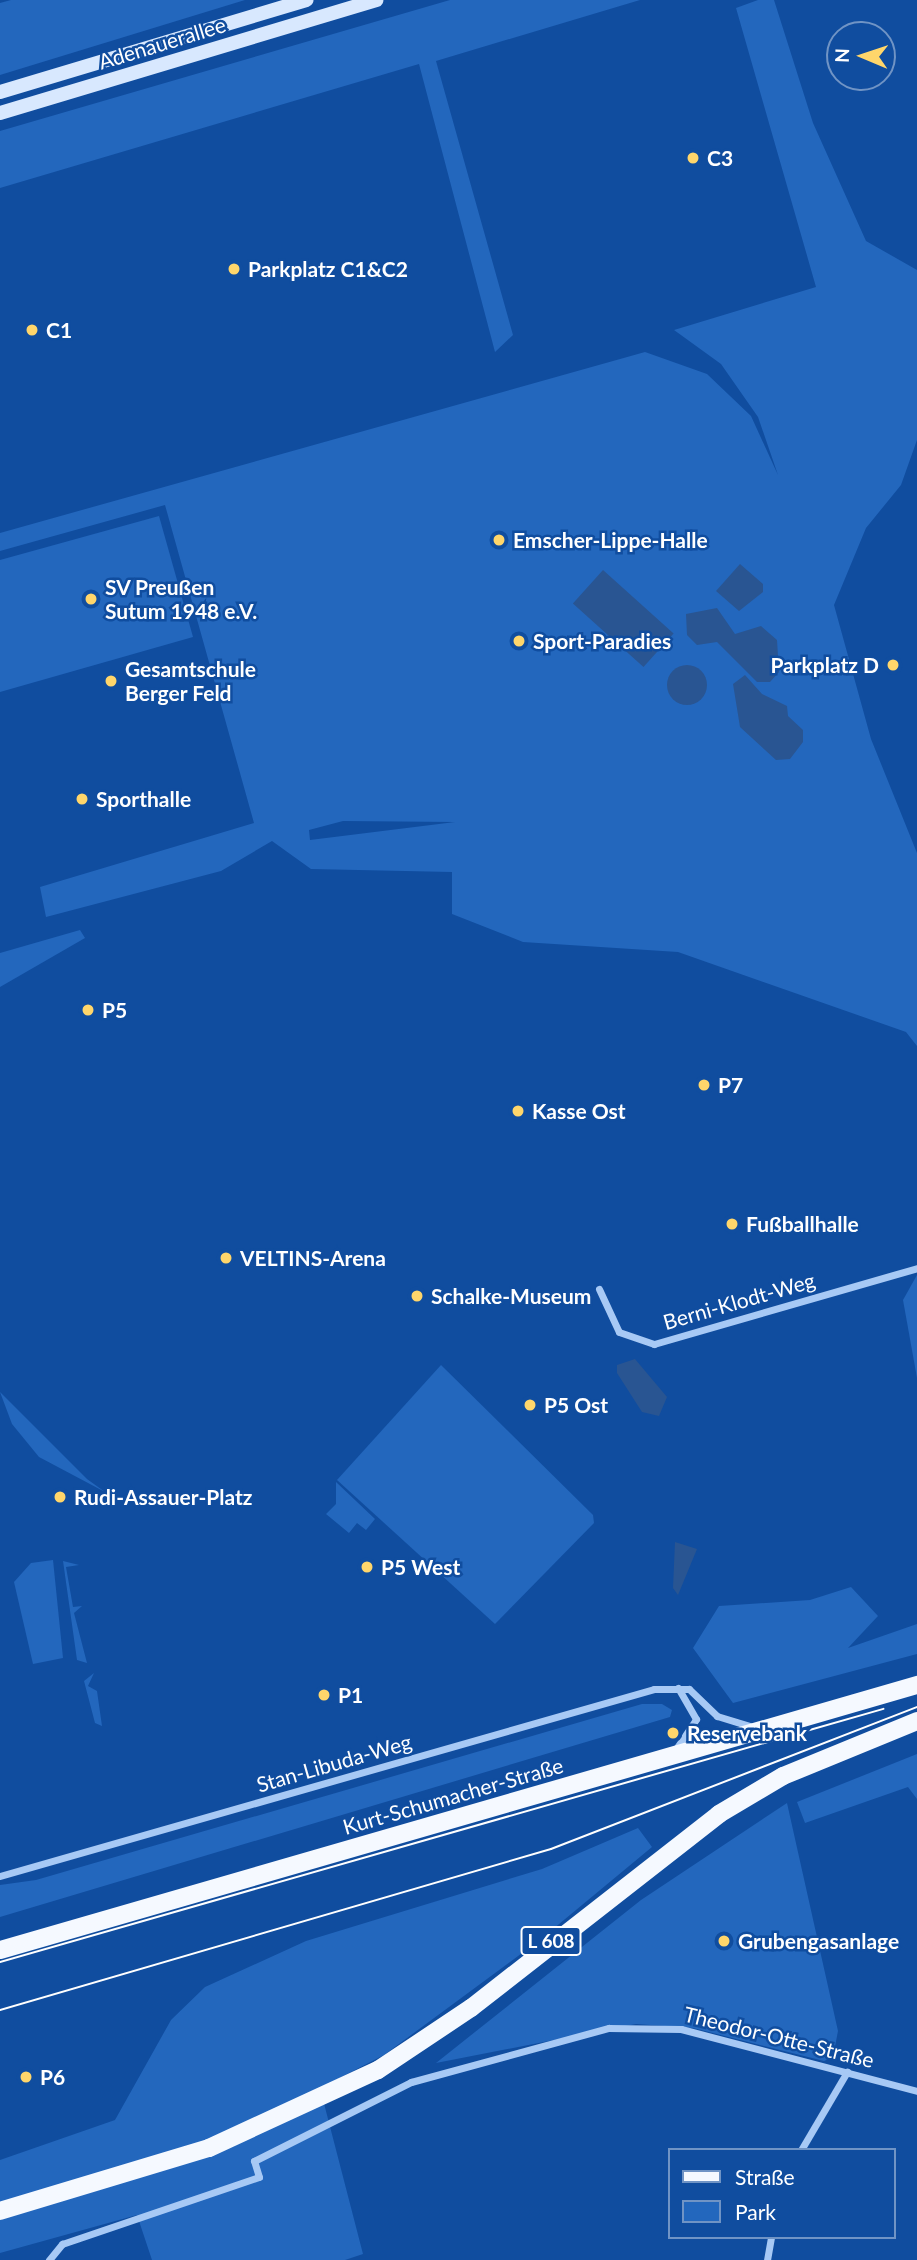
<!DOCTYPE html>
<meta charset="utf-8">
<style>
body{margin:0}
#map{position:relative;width:917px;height:2260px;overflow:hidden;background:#104d9f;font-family:Lato,sans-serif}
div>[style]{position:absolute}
.green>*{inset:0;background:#2367bd}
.water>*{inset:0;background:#295592;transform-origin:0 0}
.round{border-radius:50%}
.street>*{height:7px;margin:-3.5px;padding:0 3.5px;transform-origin:3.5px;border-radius:3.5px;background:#a7c9f5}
.secondary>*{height:14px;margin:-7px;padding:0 7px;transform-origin:7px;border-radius:7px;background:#d8e8fe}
.primary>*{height:18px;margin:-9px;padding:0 9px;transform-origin:9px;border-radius:9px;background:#f5f9ff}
.tram>*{height:2px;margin:-1px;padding:0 1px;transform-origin:1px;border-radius:1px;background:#fff}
.dots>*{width:19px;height:19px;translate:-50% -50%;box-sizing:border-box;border:4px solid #104d9f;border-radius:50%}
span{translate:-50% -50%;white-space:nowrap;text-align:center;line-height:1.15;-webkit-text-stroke:5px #104d9f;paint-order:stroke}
.shield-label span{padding:2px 5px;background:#104d9f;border:2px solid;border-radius:5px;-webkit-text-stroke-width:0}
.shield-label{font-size:19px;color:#fff;font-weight:700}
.street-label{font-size:21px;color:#fff}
.poi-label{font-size:21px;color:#fff;font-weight:700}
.left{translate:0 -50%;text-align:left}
.right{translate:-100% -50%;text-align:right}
.legend{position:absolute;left:668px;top:2148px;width:228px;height:91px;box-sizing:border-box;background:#104d9f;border:2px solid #7094c5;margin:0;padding:9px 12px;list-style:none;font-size:21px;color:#fff}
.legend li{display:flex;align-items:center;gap:14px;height:35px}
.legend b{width:35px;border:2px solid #7094c5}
.north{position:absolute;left:826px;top:21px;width:70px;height:70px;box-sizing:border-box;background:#104d9f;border:2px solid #7094c5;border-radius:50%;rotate:272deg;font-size:19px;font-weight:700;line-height:28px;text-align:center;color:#fff}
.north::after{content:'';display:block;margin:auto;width:24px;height:32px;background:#ffd66b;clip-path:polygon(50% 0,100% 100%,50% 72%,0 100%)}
</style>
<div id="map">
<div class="green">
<i style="clip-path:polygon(11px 0,245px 0,0 75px,0 3px)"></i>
<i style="clip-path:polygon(450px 0,640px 0,436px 61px,513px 335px,495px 352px,419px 64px,0 188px,0 131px)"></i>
<i style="clip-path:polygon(evenodd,758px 0,774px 0,813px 123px,866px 241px,917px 270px,917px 440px,901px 485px,866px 528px,834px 605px,871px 739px,917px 853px,917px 1046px,906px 1032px,678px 952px,523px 942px,452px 914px,452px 872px,311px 869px,272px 841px,221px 871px,46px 917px,40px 887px,254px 823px,165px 505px,0 551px,0 533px,645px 352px,707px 374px,751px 416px,778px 475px,758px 417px,721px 364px,674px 330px,816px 287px,736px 8px,758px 0,343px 821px,455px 822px,310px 840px,309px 830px,343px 821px)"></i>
<i style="clip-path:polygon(159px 516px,193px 637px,0 692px,0 560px)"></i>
<i style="clip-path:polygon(80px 930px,85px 938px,0 987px,0 953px)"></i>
<i style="clip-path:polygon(917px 1275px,917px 1378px,903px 1300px)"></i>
<i style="clip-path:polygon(441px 1365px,593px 1515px,594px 1523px,495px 1624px,337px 1480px)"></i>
<i style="clip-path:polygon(0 1392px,87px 1479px,105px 1492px,39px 1457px,12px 1424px)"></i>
<i style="clip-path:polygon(336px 1482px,375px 1519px,366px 1530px,357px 1523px,349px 1533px,326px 1514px,336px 1504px)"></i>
<i style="clip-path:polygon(53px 1560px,63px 1658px,33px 1664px,14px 1582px,31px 1563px)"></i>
<i style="clip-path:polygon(63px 1561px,79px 1565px,66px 1567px,73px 1607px,82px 1606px,74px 1613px,87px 1663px,77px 1660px)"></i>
<i style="clip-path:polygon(851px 1587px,878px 1616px,848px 1648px,917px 1624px,917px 1654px,733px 1703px,693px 1648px,719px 1606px,810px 1600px)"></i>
<i style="clip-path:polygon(94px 1673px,88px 1686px,97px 1691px,102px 1726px,95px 1723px,84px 1681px)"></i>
<i style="clip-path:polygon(642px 1704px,662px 1704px,672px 1710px,670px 1717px,0 1917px,0 1885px,36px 1880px)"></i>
<i style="clip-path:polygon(917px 1754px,917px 1799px,908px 1787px,805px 1823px,797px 1802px)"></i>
<i style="clip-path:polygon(787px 1803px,838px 2031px,833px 2057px,824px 2061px,693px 2028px,636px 2024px,436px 2063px,641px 1900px)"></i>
<i style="clip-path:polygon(638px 1828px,652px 1847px,541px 1939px,384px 2055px,320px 2088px,363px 2254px,345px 2260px,152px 2260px,137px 2215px,0 2253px,0 2160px,115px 2120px,171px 2020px,205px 1987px,306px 1941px,542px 1869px)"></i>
</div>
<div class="water">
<i style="clip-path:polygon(740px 564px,763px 584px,763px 592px,739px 611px,716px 591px)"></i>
<i style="left:603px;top:570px;width:95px;height:45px;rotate:42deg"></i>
<i style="clip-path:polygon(717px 608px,735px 634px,761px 626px,777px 640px,779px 672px,770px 682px,757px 682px,717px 642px,697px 645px,687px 635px,686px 614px)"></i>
<i class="round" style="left:667px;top:665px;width:40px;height:40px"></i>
<i style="clip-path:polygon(745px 675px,762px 694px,787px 706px,788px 716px,803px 730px,803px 742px,790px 759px,776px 760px,740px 727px,733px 684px)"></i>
<i style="clip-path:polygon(635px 1359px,667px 1397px,659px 1416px,642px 1412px,617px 1373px,617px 1365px)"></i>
<i style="clip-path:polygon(675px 1542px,697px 1549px,678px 1595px,673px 1588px)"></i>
</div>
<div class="street">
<i style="left:599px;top:1289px;width:47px;rotate:65.1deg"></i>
<i style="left:619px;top:1332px;width:37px;rotate:19deg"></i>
<i style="left:654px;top:1344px;width:274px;rotate:-16.1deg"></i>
<i style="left:676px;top:1749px;width:36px;rotate:-56deg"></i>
<i style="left:696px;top:1719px;width:36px;rotate:-120deg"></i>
<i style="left:0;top:1876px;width:680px;rotate:-15.96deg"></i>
<i style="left:654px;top:1689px;width:35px"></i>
<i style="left:689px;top:1689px;width:39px;rotate:44deg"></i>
<i style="left:717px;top:1716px;width:38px;rotate:17deg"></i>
<i style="left:801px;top:2150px;width:91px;rotate:-59.5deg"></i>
<i style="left:49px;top:2260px;width:21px;rotate:-51deg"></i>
<i style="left:62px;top:2244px;width:208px;rotate:-18.8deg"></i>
<i style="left:259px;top:2177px;width:17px;rotate:-107deg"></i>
<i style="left:254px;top:2161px;width:176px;rotate:-26.7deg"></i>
<i style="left:411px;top:2082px;width:205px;rotate:-15.3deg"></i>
<i style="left:609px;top:2028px;width:72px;rotate:0.8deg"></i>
<i style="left:681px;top:2029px;width:244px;rotate:14.7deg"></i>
<i style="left:767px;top:2260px;width:23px;rotate:-80deg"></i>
</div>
<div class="secondary">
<i style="left:0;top:92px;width:320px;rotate:-16.7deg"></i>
<i style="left:0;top:113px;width:393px;rotate:-16.7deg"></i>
</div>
<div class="primary">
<i style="left:0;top:1950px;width:955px;rotate:-16.12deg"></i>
<i style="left:0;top:2211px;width:218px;rotate:-16.8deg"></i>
<i style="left:209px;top:2148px;width:186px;rotate:-24.8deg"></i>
<i style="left:378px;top:2070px;width:112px;rotate:-33.7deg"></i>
<i style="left:471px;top:2008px;width:315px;rotate:-38deg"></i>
<i style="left:719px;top:1814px;width:74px;rotate:-30.7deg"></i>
<i style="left:783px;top:1776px;width:145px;rotate:-22.3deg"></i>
</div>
<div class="tram">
<i style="left:0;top:1962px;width:919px;rotate:-15.99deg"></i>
<i style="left:0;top:2010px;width:574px;rotate:-16.29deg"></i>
<i style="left:551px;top:1849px;width:393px;rotate:-21.2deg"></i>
</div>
<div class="dots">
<i style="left:693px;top:158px;background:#ffd66b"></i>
<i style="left:234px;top:269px;background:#ffd66b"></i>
<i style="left:32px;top:330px;background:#ffd66b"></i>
<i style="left:499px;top:540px;background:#ffd66b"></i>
<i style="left:91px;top:599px;background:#ffd66b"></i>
<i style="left:519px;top:641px;background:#ffd66b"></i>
<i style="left:893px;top:665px;background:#ffd66b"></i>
<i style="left:111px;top:681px;background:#ffd66b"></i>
<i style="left:82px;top:799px;background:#ffd66b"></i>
<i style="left:88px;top:1010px;background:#ffd66b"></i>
<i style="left:704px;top:1085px;background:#ffd66b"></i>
<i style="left:518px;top:1111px;background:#ffd66b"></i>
<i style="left:732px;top:1224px;background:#ffd66b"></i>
<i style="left:226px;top:1258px;background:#ffd66b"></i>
<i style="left:417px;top:1296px;background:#ffd66b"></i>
<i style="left:530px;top:1405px;background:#ffd66b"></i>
<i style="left:60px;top:1497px;background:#ffd66b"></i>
<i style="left:367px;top:1567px;background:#ffd66b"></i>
<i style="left:324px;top:1695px;background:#ffd66b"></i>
<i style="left:673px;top:1733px;background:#ffd66b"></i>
<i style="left:724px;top:1941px;background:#ffd66b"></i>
<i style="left:26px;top:2077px;background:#ffd66b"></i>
</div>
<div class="shield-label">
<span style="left:551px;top:1941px">L 608</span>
</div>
<div class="street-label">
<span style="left:162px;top:43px;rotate:-17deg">Adenauerallee</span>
<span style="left:739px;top:1301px;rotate:-16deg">Berni-Klodt-Weg</span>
<span style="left:334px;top:1763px;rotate:-16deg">Stan-Libuda-Weg</span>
<span style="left:453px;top:1796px;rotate:-16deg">Kurt-Schumacher-Straße</span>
<span style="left:779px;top:2037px;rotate:14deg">Theodor-Otte-Straße</span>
</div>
<div class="poi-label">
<span class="left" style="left:707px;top:158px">C3</span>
<span class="left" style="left:248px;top:269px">Parkplatz C1&amp;C2</span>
<span class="left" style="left:46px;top:330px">C1</span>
<span class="left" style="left:513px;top:540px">Emscher-Lippe-Halle</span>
<span class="left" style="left:105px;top:599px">SV Preußen<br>Sutum 1948 e.V.</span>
<span class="left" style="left:533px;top:641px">Sport-Paradies</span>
<span class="right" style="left:879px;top:665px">Parkplatz D</span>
<span class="left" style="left:125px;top:681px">Gesamtschule<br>Berger Feld</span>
<span class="left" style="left:96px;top:799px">Sporthalle</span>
<span class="left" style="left:102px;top:1010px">P5</span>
<span class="left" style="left:718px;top:1085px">P7</span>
<span class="left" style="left:532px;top:1111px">Kasse Ost</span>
<span class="left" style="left:746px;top:1224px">Fußballhalle</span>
<span class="left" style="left:240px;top:1258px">VELTINS-Arena</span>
<span class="left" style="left:431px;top:1296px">Schalke-Museum</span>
<span class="left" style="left:544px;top:1405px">P5 Ost</span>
<span class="left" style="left:74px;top:1497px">Rudi-Assauer-Platz</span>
<span class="left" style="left:381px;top:1567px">P5 West</span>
<span class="left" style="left:338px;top:1695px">P1</span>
<span class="left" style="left:687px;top:1733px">Reservebank</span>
<span class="left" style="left:738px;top:1941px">Grubengasanlage</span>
<span class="left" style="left:40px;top:2077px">P6</span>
</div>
<ul class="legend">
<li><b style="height:9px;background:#f5f9ff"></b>Straße</li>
<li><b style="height:19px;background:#2367bd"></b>Park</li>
</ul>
<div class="north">N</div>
</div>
